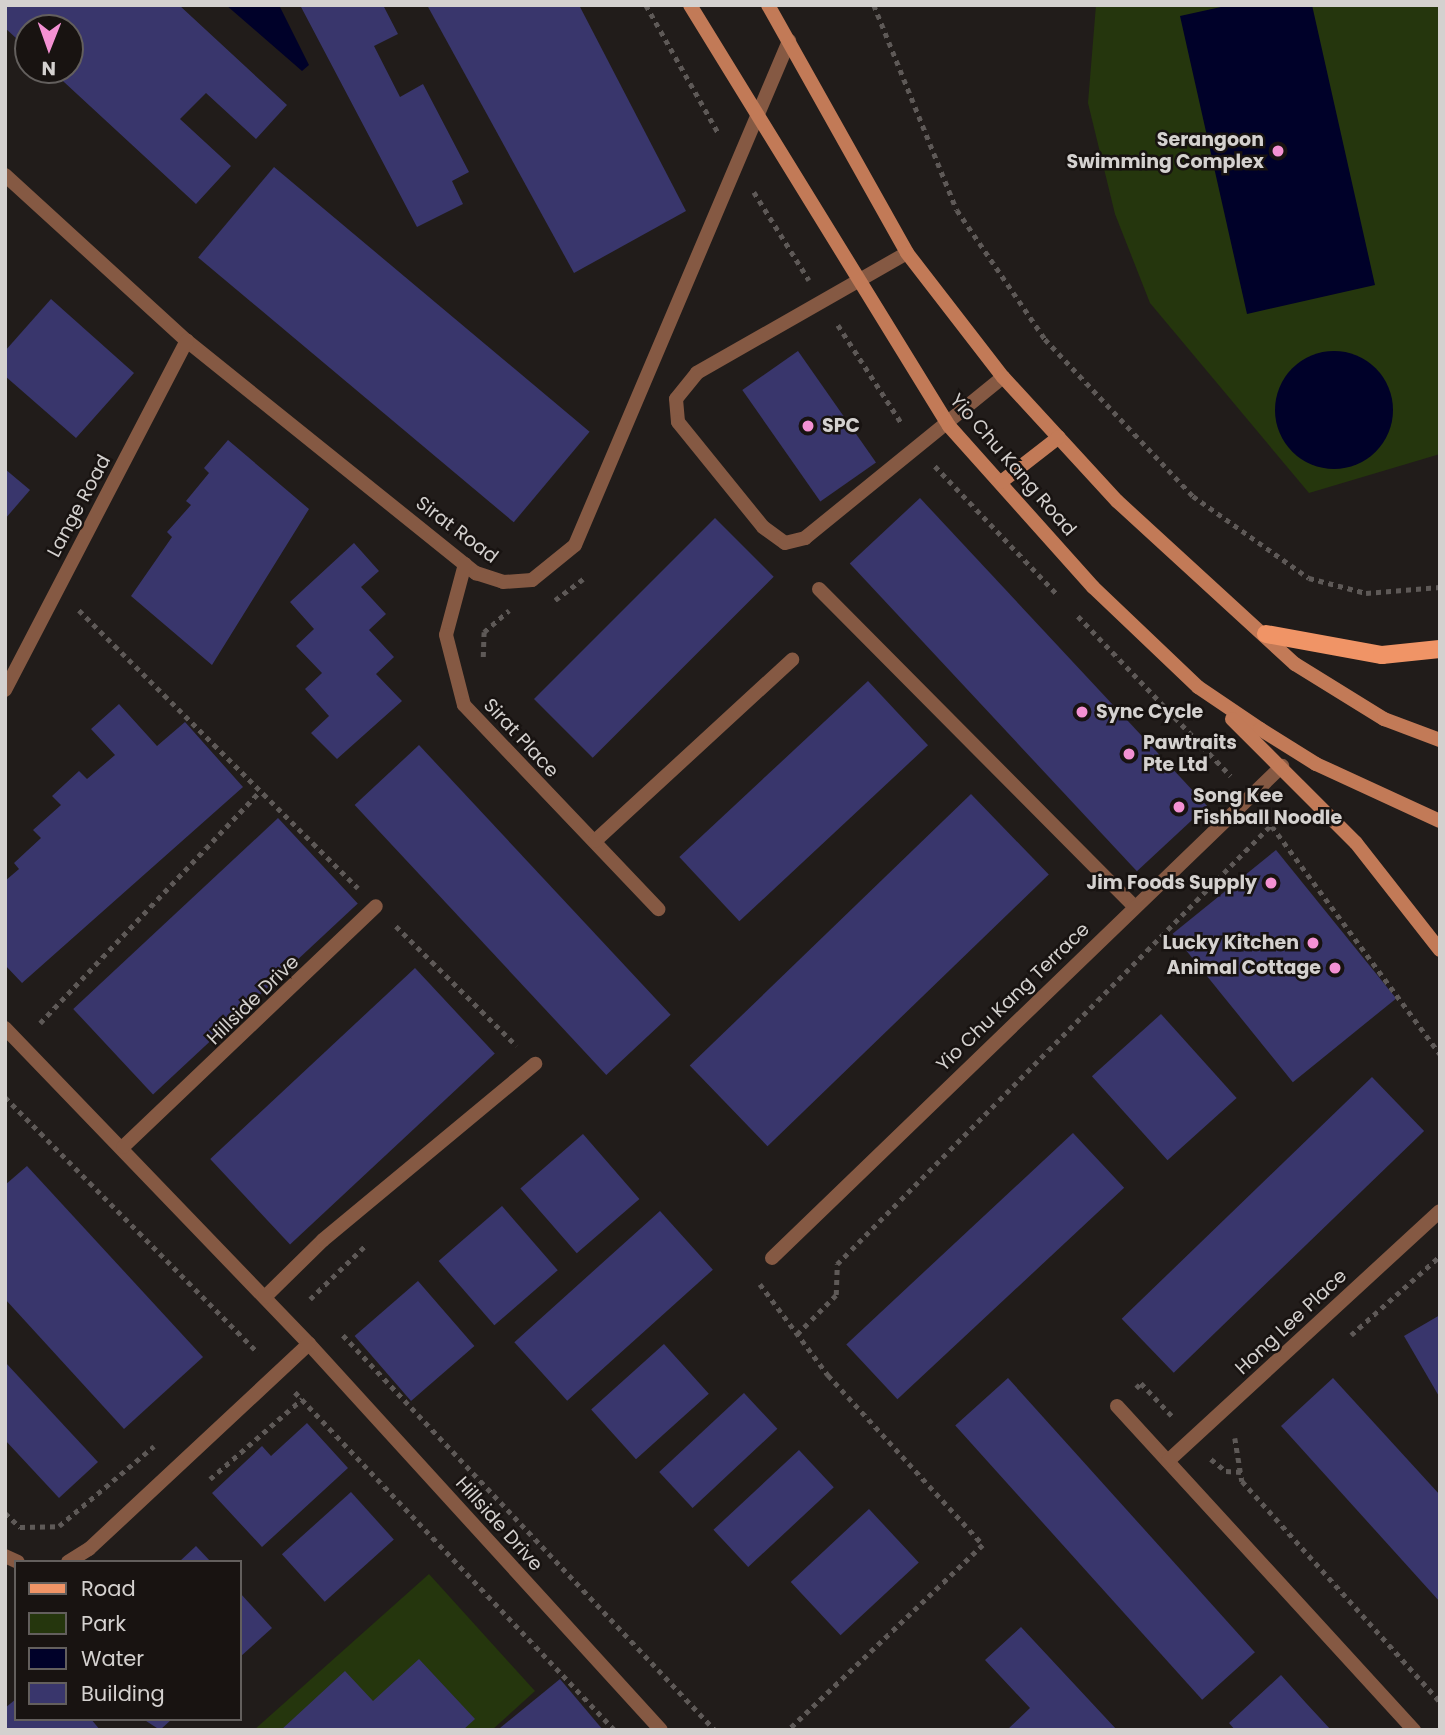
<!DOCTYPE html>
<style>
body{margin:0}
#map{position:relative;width:1445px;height:1735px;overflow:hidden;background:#211c1a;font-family:Poppins,sans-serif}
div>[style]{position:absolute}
.green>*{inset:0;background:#25360d}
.water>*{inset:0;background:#000129}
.round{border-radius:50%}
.building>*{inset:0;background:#39366c;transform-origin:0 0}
.path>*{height:4.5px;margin-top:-2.25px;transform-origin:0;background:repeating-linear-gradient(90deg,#5e5957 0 5px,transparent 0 10px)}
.lane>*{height:14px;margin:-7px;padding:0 7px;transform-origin:7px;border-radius:7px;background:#855943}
.street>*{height:14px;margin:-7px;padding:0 7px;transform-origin:7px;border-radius:7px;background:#855943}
.secondary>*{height:14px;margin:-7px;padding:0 7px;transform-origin:7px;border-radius:7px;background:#c27a57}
.primary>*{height:18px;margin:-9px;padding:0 9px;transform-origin:9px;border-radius:9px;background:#f09466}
.dots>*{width:19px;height:19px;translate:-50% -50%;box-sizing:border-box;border:4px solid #181311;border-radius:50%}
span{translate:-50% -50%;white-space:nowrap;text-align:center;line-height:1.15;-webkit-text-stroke:5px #181311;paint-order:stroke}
.poi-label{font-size:19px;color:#d4d1cf;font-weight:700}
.right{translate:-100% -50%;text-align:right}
.left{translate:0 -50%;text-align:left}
.street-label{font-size:19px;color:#d4d1cf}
.frame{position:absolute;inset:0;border:7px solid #d4d1cf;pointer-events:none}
.legend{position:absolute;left:14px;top:1560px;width:228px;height:161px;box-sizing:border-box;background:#181311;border:2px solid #635f5d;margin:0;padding:9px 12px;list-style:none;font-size:21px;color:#d4d1cf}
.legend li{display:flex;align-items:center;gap:14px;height:35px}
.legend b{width:35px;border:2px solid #635f5d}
.north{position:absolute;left:14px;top:14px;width:70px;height:70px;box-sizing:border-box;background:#181311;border:2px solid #635f5d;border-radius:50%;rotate:181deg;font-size:19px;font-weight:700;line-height:28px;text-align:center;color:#d4d1cf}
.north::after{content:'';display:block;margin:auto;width:24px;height:32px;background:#f491d3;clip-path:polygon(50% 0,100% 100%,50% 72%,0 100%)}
</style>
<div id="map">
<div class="green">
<i style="clip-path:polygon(1096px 5px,1440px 5px,1440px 454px,1309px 493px,1150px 303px,1115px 214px,1088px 103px)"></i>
<i style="clip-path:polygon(429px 1574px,535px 1691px,492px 1730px,254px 1730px)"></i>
</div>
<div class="water">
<i style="clip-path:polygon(226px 5px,279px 5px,309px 65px,302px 71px)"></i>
<i style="clip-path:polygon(1230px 5px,1312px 5px,1375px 285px,1247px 314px,1180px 16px)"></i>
<i class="round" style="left:1275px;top:351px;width:118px;height:118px"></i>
</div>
<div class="building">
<i style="clip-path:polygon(5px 5px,179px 5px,287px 105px,256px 139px,206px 93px,180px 119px,231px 166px,196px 204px,51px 70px,70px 70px,70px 28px,28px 28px,28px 49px,5px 28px)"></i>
<i style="clip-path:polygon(300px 5px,383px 5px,398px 34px,374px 46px,400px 97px,423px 84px,469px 172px,452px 181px,463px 204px,417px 227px)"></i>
<i style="clip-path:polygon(427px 5px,579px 5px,686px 211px,574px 273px)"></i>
<i style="left:274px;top:167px;width:412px;height:118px;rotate:40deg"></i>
<i style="clip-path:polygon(51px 299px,134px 373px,76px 438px,5px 376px,5px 351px)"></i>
<i style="left:798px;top:351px;width:136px;height:68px;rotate:55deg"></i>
<i style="clip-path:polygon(228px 440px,309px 509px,212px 665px,131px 596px,172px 537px,167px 532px,191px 505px,186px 501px,209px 473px,204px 468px)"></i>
<i style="clip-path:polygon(5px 469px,30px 490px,5px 519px)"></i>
<i style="left:920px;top:498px;width:421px;height:96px;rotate:47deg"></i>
<i style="left:715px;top:518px;width:83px;height:256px;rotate:45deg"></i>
<i style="clip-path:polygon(354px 543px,379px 571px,361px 587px,386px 614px,369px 630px,394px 657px,376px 674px,402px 701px,337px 759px,311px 733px,329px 716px,305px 689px,322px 673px,296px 646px,314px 629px,290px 602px)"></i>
<i style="left:868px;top:681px;width:88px;height:258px;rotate:47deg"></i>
<i style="clip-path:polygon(119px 704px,157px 746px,185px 722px,243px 787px,22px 983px,5px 965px,5px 881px,19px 869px,14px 863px,41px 838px,33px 830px,61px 805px,52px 796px,79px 771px,87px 779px,115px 755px,91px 729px)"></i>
<i style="left:419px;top:745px;width:369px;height:88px;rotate:47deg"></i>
<i style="left:971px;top:794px;width:112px;height:391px;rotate:46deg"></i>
<i style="left:278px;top:818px;width:117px;height:280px;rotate:47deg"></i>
<i style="left:1276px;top:850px;width:191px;height:133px;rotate:51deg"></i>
<i style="left:415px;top:968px;width:117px;height:280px;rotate:47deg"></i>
<i style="left:1161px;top:1014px;width:113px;height:93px;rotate:48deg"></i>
<i style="left:1372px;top:1077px;width:75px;height:348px;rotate:46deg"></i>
<i style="left:1073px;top:1133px;width:75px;height:310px;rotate:47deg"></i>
<i style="left:583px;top:1134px;width:86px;height:83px;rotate:49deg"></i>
<i style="clip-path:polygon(27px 1166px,203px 1357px,124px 1429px,5px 1299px,5px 1185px)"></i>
<i style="left:502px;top:1206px;width:85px;height:84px;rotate:49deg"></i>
<i style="left:660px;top:1211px;width:79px;height:196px;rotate:48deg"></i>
<i style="left:418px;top:1281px;width:86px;height:84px;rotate:49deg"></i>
<i style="clip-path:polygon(1440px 1315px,1440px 1398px,1404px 1336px)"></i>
<i style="left:664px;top:1344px;width:67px;height:98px;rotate:48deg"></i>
<i style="clip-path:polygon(5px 1362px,98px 1462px,59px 1498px,5px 1440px)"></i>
<i style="left:1008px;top:1378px;width:369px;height:71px;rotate:48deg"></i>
<i style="clip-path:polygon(1333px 1378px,1440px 1495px,1440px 1602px,1281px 1426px)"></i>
<i style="left:744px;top:1393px;width:49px;height:116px;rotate:47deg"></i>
<i style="clip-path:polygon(307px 1423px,348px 1468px,262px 1547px,212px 1493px,262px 1446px,271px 1456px)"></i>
<i style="left:799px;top:1450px;width:51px;height:117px;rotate:47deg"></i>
<i style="left:351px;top:1492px;width:64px;height:93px;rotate:48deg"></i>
<i style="left:869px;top:1509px;width:73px;height:107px;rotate:47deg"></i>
<i style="clip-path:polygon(196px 1546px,211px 1562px,179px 1562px)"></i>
<i style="clip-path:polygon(240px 1593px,272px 1628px,240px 1657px)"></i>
<i style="clip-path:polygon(1021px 1627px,1117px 1730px,1007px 1730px,1030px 1708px,985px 1660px)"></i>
<i style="clip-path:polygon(419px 1659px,475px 1719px,463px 1730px,281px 1730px,345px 1671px,373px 1701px)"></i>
<i style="clip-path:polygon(1281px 1675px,1306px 1703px,1331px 1730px,1235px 1730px,1229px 1723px)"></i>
<i style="clip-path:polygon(560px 1679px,603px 1730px,501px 1730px,500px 1728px)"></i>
<i style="clip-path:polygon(16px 1699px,16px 1719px,91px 1719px,100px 1730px,5px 1730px,5px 1708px)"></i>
<i style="clip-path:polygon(143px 1719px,172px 1719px,160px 1730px)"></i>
</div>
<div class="path">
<i style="left:646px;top:5px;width:148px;rotate:60.5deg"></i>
<i style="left:874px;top:5px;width:221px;rotate:68deg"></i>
<i style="left:957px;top:210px;width:156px;rotate:55.7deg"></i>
<i style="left:1045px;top:339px;width:216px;rotate:46.7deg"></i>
<i style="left:1193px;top:496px;width:142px;rotate:35.3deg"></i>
<i style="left:1309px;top:578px;width:59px;rotate:14.7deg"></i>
<i style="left:1366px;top:593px;width:74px;rotate:-4.6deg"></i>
<i style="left:754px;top:192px;width:104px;rotate:58deg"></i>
<i style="left:838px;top:325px;width:118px;rotate:57.1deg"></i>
<i style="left:935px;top:466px;width:177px;rotate:46.4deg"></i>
<i style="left:555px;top:600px;width:35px;rotate:-37deg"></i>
<i style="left:79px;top:610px;width:394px;rotate:44.9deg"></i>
<i style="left:1078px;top:616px;width:221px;rotate:46.3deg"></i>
<i style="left:483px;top:657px;width:25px;rotate:-88deg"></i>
<i style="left:484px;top:632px;width:33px;rotate:-41deg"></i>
<i style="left:1266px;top:818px;width:293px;rotate:53.6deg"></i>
<i style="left:396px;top:926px;width:170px;rotate:44.8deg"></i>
<i style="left:40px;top:1023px;width:317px;rotate:-46.5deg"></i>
<i style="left:5px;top:1097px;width:360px;rotate:45.3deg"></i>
<i style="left:760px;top:1284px;width:114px;rotate:53.2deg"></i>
<i style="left:828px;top:1375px;width:230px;rotate:47.6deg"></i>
<i style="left:983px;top:1545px;width:268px;rotate:136.4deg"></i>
<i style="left:310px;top:1299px;width:78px;rotate:-44deg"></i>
<i style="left:797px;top:1334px;width:55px;rotate:-45deg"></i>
<i style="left:836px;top:1295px;width:31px;rotate:-88deg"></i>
<i style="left:837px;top:1264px;width:617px;rotate:-45.33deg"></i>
<i style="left:343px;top:1335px;width:543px;rotate:46.72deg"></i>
<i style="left:1351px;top:1335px;width:119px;rotate:-41.6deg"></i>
<i style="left:1136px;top:1388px;width:7px;rotate:-45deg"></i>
<i style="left:1141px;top:1383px;width:47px;rotate:46.7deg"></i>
<i style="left:295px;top:1392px;width:465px;rotate:46.6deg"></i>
<i style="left:1235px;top:1438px;width:44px;rotate:80.8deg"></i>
<i style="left:1242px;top:1481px;width:297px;rotate:48.1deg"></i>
<i style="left:1211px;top:1459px;width:19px;rotate:39deg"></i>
<i style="left:1226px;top:1471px;width:15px;rotate:4deg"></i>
<i style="left:210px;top:1479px;width:122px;rotate:-41deg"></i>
<i style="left:5px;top:1513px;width:21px;rotate:43deg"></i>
<i style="left:20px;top:1527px;width:39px;rotate:-1deg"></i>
<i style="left:59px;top:1526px;width:124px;rotate:-40.1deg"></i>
</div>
<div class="lane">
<i style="left:907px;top:253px;width:242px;rotate:150.3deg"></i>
<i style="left:697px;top:373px;width:33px;rotate:129deg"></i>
<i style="left:676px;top:399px;width:23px;rotate:85deg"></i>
<i style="left:678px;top:422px;width:135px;rotate:51deg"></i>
<i style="left:763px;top:527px;width:27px;rotate:36deg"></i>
<i style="left:785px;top:543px;width:21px;rotate:-14deg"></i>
<i style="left:805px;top:538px;width:255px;rotate:-39.1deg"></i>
</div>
<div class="street">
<i style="left:5px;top:175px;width:246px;rotate:42.4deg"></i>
<i style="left:187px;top:341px;width:371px;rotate:38.8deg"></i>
<i style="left:476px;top:573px;width:28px;rotate:18deg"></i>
<i style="left:503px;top:582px;width:29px;rotate:-4deg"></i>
<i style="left:532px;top:580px;width:55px;rotate:-39.1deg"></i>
<i style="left:575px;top:545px;width:548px;rotate:-66.99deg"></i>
<i style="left:465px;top:564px;width:73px;rotate:105deg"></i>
<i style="left:446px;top:635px;width:72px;rotate:75.6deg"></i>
<i style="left:464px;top:705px;width:282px;rotate:46.4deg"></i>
<i style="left:819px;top:589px;width:447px;rotate:45.2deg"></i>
<i style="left:5px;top:690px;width:394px;rotate:-62.5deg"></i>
<i style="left:595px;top:841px;width:268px;rotate:-42.6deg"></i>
<i style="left:5px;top:1028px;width:438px;rotate:46.1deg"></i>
<i style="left:309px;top:1344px;width:522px;rotate:47.64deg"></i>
<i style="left:123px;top:1147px;width:349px;rotate:-43.6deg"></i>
<i style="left:772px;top:1258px;width:709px;rotate:-43.97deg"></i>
<i style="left:265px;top:1297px;width:81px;rotate:-44.5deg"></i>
<i style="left:323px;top:1240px;width:276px;rotate:-39.7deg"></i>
<i style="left:1117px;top:1406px;width:440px;rotate:47.5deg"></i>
<i style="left:1168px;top:1461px;width:369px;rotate:-42.6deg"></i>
<i style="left:5px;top:1556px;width:14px;rotate:25deg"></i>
<i style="left:68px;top:1562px;width:25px;rotate:-32deg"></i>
<i style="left:89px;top:1549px;width:301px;rotate:-43deg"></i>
</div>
<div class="secondary">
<i style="left:690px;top:5px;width:494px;rotate:58.4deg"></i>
<i style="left:949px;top:426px;width:216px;rotate:48.2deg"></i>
<i style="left:1093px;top:587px;width:145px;rotate:43.6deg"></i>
<i style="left:1198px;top:687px;width:75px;rotate:34.1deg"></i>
<i style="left:1260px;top:729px;width:66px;rotate:32deg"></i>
<i style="left:1316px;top:764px;width:136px;rotate:24.7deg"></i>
<i style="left:768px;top:5px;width:284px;rotate:60.7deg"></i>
<i style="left:907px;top:253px;width:157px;rotate:52.3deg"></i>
<i style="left:1003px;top:377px;width:168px;rotate:47.4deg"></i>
<i style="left:1117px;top:501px;width:241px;rotate:42.5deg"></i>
<i style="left:1295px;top:664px;width:105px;rotate:31.7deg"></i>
<i style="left:1384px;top:719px;width:60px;rotate:20.6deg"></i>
<i style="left:1001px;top:482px;width:73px;rotate:-37.8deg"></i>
<i style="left:1232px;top:719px;width:175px;rotate:45deg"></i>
<i style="left:1356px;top:843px;width:136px;rotate:51.9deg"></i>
</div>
<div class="primary">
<i style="left:1266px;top:634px;width:118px;rotate:10.3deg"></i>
<i style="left:1382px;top:655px;width:58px;rotate:-5.9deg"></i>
</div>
<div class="dots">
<i style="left:1278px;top:151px;background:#f491d3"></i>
<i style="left:808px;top:426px;background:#f491d3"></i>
<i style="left:1082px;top:712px;background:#f491d3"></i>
<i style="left:1129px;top:754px;background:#f491d3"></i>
<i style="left:1179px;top:807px;background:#f491d3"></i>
<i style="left:1271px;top:883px;background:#f491d3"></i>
<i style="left:1313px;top:943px;background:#f491d3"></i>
<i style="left:1335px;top:968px;background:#f491d3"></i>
</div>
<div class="poi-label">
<span class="right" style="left:1264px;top:151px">Serangoon<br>Swimming Complex</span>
<span class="left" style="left:822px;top:426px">SPC</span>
<span class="left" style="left:1096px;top:712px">Sync Cycle</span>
<span class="left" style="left:1143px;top:754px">Pawtraits<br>Pte Ltd</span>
<span class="left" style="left:1193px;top:807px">Song Kee<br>Fishball Noodle</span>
<span class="right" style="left:1257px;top:883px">Jim Foods Supply</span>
<span class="right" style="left:1299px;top:943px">Lucky Kitchen</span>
<span class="right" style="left:1321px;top:968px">Animal Cottage</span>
</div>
<div class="street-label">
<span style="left:1013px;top:465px;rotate:49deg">Yio Chu Kang Road</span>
<span style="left:79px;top:506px;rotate:-62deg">Lange Road</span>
<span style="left:457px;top:530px;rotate:37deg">Sirat Road</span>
<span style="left:521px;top:738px;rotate:47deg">Sirat Place</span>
<span style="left:1013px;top:997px;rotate:-44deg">Yio Chu Kang Terrace</span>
<span style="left:253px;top:1000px;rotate:-44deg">Hillside Drive</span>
<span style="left:1291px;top:1322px;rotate:-43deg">Hong Lee Place</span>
<span style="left:499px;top:1524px;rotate:48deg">Hillside Drive</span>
</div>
<div class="frame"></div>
<ul class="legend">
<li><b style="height:9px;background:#f09466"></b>Road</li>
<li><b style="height:19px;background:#25360d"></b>Park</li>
<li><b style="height:19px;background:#000129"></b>Water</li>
<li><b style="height:19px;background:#39366c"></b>Building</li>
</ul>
<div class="north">N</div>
</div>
